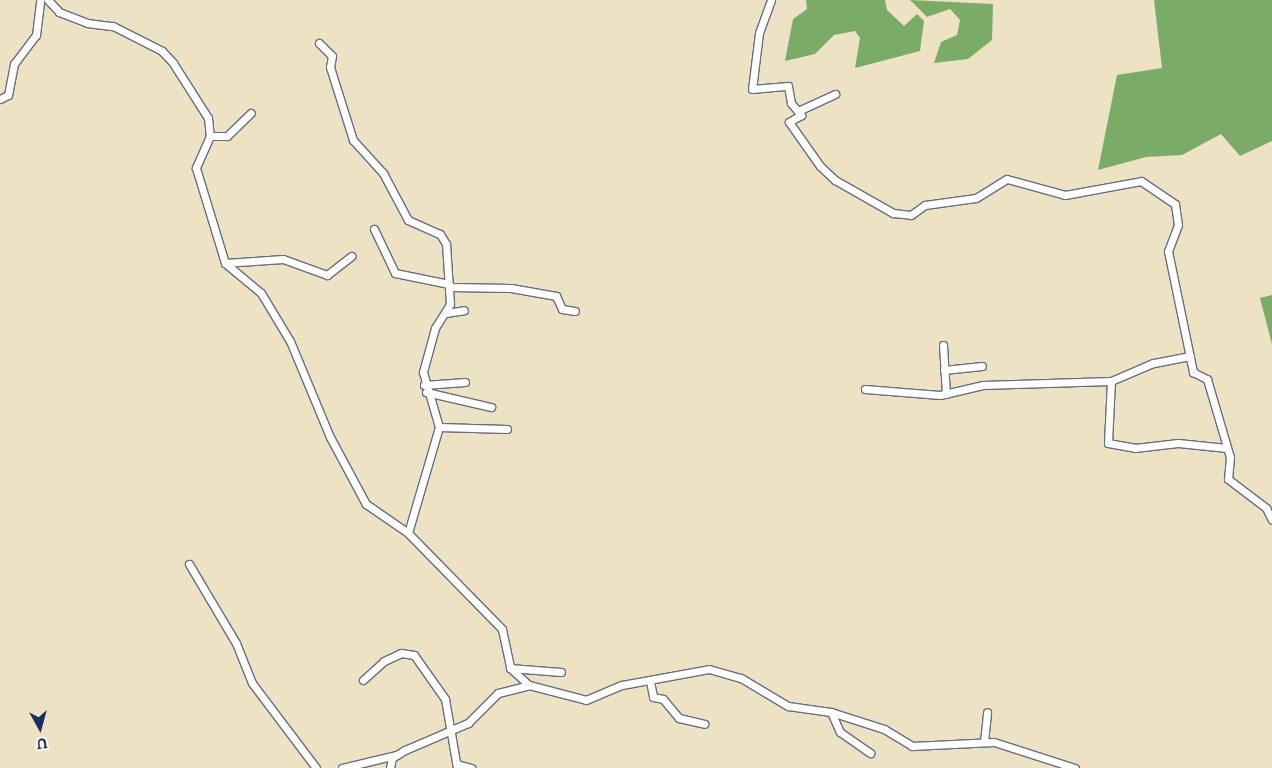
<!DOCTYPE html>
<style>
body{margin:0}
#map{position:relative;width:1272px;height:768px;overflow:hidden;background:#eee2c4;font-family:"IM FELL DW Pica",serif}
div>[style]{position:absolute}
.forest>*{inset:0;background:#7aac68}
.roads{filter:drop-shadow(1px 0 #656e82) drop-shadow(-1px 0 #656e82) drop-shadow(0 1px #656e82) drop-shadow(0 -1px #656e82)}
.street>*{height:7px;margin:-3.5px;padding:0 3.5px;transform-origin:3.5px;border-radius:3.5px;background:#fff}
span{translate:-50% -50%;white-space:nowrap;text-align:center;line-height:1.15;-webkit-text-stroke:4px #fbf7ec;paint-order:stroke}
.north{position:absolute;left:15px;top:703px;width:50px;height:50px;-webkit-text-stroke:4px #fbf7ec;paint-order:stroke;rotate:173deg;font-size:14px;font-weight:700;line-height:20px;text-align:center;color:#1b2f5e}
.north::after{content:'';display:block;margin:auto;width:18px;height:22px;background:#1b2f5e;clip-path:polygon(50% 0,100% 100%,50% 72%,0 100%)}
</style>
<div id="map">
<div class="forest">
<i style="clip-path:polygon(806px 0,885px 0,887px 10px,904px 26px,917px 14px,924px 21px,920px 51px,855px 68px,860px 38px,855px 31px,834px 35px,815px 54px,785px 61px,793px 19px,807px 9px)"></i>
<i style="clip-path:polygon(910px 0,993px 4px,992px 40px,968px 59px,934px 63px,941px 42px,957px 35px,960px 20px,950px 9px,927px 17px)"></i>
<i style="clip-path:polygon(1154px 0,1272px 0,1272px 141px,1240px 156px,1221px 134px,1182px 155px,1146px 157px,1098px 170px,1117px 75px,1162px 68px)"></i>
<i style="clip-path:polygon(1272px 295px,1272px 344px,1260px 298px)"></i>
</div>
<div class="roads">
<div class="street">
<i style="left:48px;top:0;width:16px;rotate:47deg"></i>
<i style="left:59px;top:12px;width:30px;rotate:21deg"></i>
<i style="left:87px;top:23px;width:26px;rotate:7deg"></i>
<i style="left:113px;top:26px;width:55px;rotate:27deg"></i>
<i style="left:162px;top:51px;width:16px;rotate:47deg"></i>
<i style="left:173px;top:63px;width:65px;rotate:57.5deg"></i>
<i style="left:208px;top:118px;width:18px;rotate:84deg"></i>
<i style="left:210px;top:136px;width:35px;rotate:114deg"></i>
<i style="left:196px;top:168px;width:99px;rotate:73deg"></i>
<i style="left:225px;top:263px;width:47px;rotate:39.8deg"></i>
<i style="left:261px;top:293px;width:56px;rotate:58.9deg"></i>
<i style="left:290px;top:341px;width:104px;rotate:67.4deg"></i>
<i style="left:330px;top:437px;width:76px;rotate:61.8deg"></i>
<i style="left:366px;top:504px;width:51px;rotate:34.6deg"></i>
<i style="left:408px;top:533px;width:134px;rotate:45.6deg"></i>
<i style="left:502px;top:629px;width:40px;rotate:78deg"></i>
<i style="left:510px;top:668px;width:25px;rotate:42deg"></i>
<i style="left:529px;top:685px;width:59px;rotate:14.7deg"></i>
<i style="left:586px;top:700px;width:39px;rotate:-23deg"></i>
<i style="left:622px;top:685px;width:88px;rotate:-10.4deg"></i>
<i style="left:709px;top:669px;width:33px;rotate:16deg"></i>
<i style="left:741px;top:678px;width:55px;rotate:30.8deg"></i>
<i style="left:788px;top:706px;width:43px;rotate:7.9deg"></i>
<i style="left:831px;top:712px;width:56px;rotate:17.8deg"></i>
<i style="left:884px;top:729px;width:33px;rotate:31deg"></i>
<i style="left:912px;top:746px;width:82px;rotate:-2.8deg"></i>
<i style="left:994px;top:742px;width:85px;rotate:17.8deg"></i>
<i style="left:771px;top:0;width:35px;rotate:110deg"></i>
<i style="left:759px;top:33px;width:56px;rotate:97.1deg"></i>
<i style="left:752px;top:89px;width:36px;rotate:-5deg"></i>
<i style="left:788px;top:86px;width:17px;rotate:80deg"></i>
<i style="left:791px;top:103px;width:16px;rotate:50deg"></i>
<i style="left:801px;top:115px;width:14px;rotate:150deg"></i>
<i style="left:789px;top:122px;width:54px;rotate:54.8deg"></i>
<i style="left:820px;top:166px;width:21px;rotate:43deg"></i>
<i style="left:835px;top:180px;width:67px;rotate:29.6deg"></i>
<i style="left:893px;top:213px;width:18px;rotate:6deg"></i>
<i style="left:911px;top:215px;width:17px;rotate:-36deg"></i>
<i style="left:925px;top:205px;width:51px;rotate:-7.8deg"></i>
<i style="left:976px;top:198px;width:36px;rotate:-32deg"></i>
<i style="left:1007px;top:179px;width:60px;rotate:15.4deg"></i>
<i style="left:1065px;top:195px;width:77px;rotate:-10.4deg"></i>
<i style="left:1141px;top:181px;width:41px;rotate:34.1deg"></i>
<i style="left:1175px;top:204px;width:21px;rotate:82deg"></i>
<i style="left:1178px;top:225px;width:28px;rotate:111deg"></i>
<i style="left:1168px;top:251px;width:124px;rotate:78.3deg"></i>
<i style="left:1193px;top:372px;width:16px;rotate:27deg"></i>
<i style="left:1207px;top:379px;width:81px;rotate:73.6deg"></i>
<i style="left:1230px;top:457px;width:22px;rotate:95deg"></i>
<i style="left:1228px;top:479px;width:48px;rotate:37.3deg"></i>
<i style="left:1266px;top:508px;width:13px;rotate:63deg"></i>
<i style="left:319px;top:43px;width:18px;rotate:45deg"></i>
<i style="left:332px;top:56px;width:11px;rotate:100deg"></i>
<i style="left:330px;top:67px;width:77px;rotate:72.5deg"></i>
<i style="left:353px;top:140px;width:45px;rotate:47.7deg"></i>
<i style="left:383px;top:173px;width:53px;rotate:62deg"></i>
<i style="left:408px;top:220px;width:35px;rotate:24deg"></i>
<i style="left:440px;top:234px;width:12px;rotate:59deg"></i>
<i style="left:446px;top:244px;width:60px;rotate:86.2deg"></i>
<i style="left:450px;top:304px;width:28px;rotate:122deg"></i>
<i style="left:435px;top:328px;width:46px;rotate:105.3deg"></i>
<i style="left:423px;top:372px;width:57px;rotate:73.8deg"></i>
<i style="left:439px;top:427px;width:110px;rotate:106.3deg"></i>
<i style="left:0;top:99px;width:9px;rotate:-27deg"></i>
<i style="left:8px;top:95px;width:32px;rotate:-79deg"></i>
<i style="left:14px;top:64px;width:36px;rotate:-53deg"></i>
<i style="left:36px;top:35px;width:35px;rotate:-83deg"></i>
<i style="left:798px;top:111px;width:41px;rotate:-24.7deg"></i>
<i style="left:210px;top:136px;width:17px"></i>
<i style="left:227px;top:136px;width:33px;rotate:-44deg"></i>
<i style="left:374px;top:229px;width:49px;rotate:64.5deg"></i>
<i style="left:395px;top:273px;width:55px;rotate:11.5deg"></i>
<i style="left:225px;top:263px;width:58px;rotate:-3.9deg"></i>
<i style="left:283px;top:259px;width:47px;rotate:20deg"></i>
<i style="left:327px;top:275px;width:31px;rotate:-38deg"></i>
<i style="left:450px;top:287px;width:61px;rotate:0.9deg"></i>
<i style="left:511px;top:288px;width:46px;rotate:10.1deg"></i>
<i style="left:556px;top:296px;width:14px;rotate:65deg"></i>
<i style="left:562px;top:309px;width:13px;rotate:9deg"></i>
<i style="left:446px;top:313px;width:18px;rotate:-9deg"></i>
<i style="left:943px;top:345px;width:49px;rotate:86.5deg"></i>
<i style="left:1190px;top:356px;width:38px;rotate:169deg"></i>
<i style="left:1153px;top:363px;width:46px;rotate:156.8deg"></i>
<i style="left:1111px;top:381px;width:62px;rotate:92.8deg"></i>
<i style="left:1108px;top:443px;width:27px;rotate:10deg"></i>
<i style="left:1135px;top:448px;width:43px;rotate:-6.6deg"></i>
<i style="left:1178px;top:443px;width:49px;rotate:5.8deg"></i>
<i style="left:944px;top:370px;width:38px;rotate:-6deg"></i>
<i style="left:424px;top:385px;width:41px;rotate:-4.2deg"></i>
<i style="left:865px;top:389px;width:75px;rotate:4.6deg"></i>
<i style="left:940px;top:395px;width:44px;rotate:-13.1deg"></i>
<i style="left:983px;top:385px;width:128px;rotate:-1.8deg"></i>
<i style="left:426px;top:392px;width:67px;rotate:13deg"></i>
<i style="left:439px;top:427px;width:68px;rotate:1.7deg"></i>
<i style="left:189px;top:564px;width:92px;rotate:59.3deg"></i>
<i style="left:236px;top:643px;width:43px;rotate:68.2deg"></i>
<i style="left:252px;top:683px;width:106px;rotate:53deg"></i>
<i style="left:510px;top:668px;width:51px;rotate:4.5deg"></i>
<i style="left:363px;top:680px;width:28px;rotate:-42deg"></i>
<i style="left:384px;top:661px;width:19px;rotate:-25deg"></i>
<i style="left:401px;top:653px;width:13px;rotate:9deg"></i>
<i style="left:414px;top:655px;width:54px;rotate:54.8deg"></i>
<i style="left:445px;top:699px;width:70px;rotate:80.1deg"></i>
<i style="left:650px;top:681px;width:16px;rotate:79deg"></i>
<i style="left:653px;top:697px;width:10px;rotate:11deg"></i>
<i style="left:663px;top:699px;width:25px;rotate:50deg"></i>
<i style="left:679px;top:718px;width:26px;rotate:13deg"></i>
<i style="left:831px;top:712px;width:22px;rotate:66deg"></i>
<i style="left:840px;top:732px;width:37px;rotate:35deg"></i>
<i style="left:984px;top:742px;width:30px;rotate:-84deg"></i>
<i style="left:457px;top:764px;width:15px;rotate:16deg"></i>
<i style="left:342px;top:768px;width:56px;rotate:-13.5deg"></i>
<i style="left:390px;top:768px;width:10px;rotate:-79deg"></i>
<i style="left:392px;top:758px;width:15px;rotate:-32deg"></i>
<i style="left:405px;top:750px;width:69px;rotate:-23.2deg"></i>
<i style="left:468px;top:723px;width:42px;rotate:-45deg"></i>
<i style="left:498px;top:693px;width:32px;rotate:-14deg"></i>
</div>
</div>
<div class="north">U</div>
</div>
